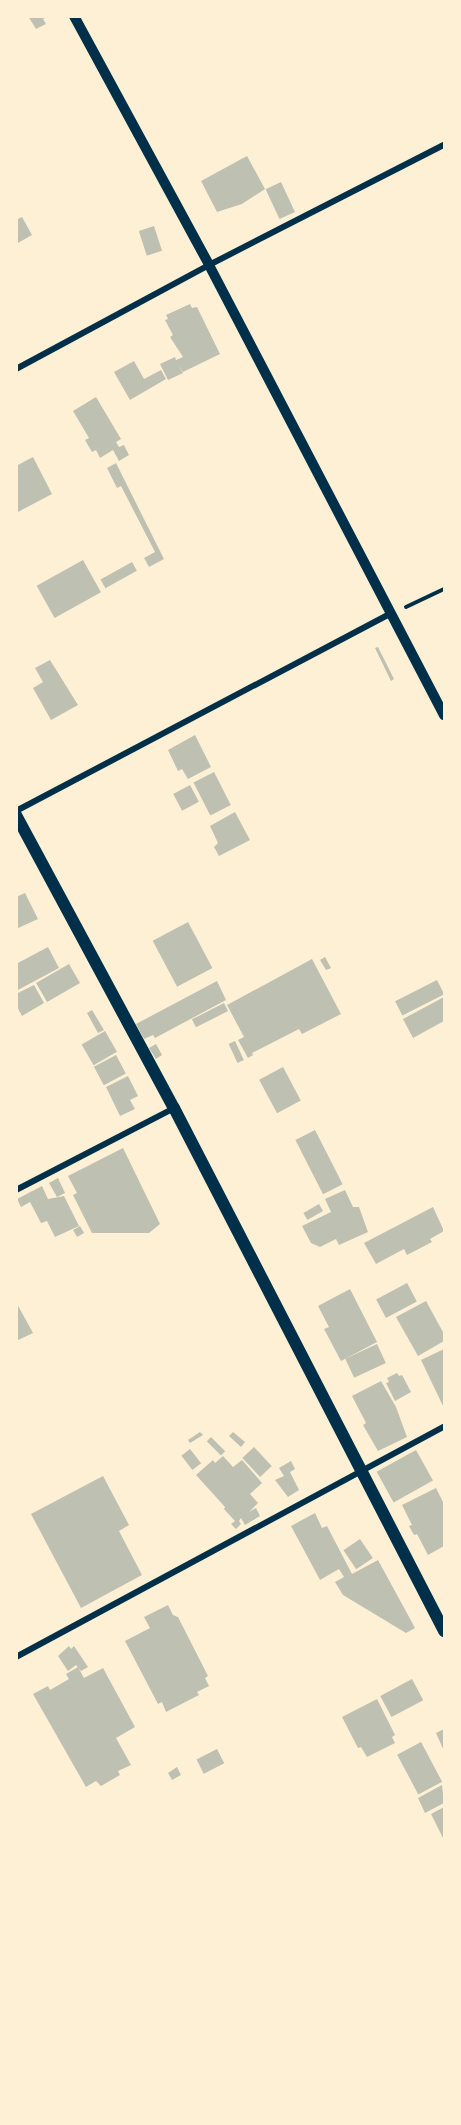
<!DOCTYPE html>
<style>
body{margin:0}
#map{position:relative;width:461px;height:2125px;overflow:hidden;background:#fdf0d5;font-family:Overpass,sans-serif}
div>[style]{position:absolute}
.building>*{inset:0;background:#bec0b2;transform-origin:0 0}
.path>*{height:4px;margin:-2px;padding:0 2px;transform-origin:2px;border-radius:2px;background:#003049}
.minor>*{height:6px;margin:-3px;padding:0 3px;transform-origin:3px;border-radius:3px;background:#003049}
.tertiary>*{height:10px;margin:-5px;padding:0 5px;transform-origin:5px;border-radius:5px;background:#003049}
.secondary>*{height:12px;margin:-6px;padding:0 6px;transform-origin:6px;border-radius:6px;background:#003049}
span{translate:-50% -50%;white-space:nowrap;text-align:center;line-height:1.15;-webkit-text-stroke:5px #fdf0d5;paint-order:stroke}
.frame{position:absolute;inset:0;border:18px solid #fdf0d5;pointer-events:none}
</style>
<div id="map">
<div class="building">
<i style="clip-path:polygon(28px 16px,48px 16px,43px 19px,46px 24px,36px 29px)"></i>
<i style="clip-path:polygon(247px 156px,265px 189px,242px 204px,217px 212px,201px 181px)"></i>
<i style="left:281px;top:182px;width:33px;height:17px;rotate:65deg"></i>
<i style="clip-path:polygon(22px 217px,32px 235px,16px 244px,16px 220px)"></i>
<i style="left:154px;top:226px;width:26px;height:16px;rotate:72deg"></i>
<i style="clip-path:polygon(190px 304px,192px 308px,197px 307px,220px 354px,183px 372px,178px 364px,183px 373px,168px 380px,160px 364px,175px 357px,176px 360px,183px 357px,170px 337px,173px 335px,165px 320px,168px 319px,166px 315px)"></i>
<i style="clip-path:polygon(134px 361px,144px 379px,161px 370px,166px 379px,130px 400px,114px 372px)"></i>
<i style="clip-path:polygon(96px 397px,121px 439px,116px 442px,119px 447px,124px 445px,129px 455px,119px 461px,113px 450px,100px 458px,96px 450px,92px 452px,85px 440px,89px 438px,73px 411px)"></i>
<i style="clip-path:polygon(33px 457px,52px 494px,16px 513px,16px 466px)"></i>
<i style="clip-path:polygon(116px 463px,164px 559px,149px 567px,144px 558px,155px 552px,121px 486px,117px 488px,107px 468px)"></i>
<i style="left:83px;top:560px;width:37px;height:53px;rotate:61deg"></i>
<i style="left:132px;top:562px;width:10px;height:36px;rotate:61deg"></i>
<i style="clip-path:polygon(378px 647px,394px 679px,391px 681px,375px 648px)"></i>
<i style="clip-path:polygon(50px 660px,78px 705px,51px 720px,33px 688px,43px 682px,35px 668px)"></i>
<i style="clip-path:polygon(195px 735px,211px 767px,188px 779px,182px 769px,178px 771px,168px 750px)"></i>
<i style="left:214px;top:772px;width:37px;height:23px;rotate:63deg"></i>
<i style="left:190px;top:785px;width:19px;height:19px;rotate:62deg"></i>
<i style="clip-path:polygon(235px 812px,250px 840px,219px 856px,214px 847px,218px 843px,210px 826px)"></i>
<i style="clip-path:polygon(25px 893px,38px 919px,16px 929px,16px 897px)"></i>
<i style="left:188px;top:922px;width:52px;height:40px;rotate:62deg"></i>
<i style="clip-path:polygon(48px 947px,59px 968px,16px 991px,16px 964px)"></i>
<i style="clip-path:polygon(325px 957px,331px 968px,326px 970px,320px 960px)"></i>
<i style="clip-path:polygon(312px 959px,341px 1014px,302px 1034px,299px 1029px,252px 1053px,253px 1055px,248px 1058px,238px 1040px,244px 1037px,227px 1005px)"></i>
<i style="left:69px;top:964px;width:22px;height:38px;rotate:60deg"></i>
<i style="left:437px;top:980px;width:16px;height:47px;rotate:63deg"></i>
<i style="clip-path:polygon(217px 981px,226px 1000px,155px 1038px,153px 1035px,144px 1039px,136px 1024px)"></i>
<i style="clip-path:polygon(34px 985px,44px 1003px,22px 1016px,16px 1005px,16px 994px)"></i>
<i style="clip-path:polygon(444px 997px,444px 1021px,413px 1038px,403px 1019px)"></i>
<i style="left:224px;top:1003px;width:9px;height:36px;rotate:63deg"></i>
<i style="clip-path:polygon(92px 1010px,104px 1030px,98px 1033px,87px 1013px)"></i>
<i style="left:105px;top:1031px;width:24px;height:27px;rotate:60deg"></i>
<i style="left:235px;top:1041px;width:21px;height:7px;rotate:65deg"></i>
<i style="clip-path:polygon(156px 1044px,162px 1055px,156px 1059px,149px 1048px)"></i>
<i style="left:116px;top:1055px;width:21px;height:25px;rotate:62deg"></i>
<i style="left:283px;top:1067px;width:38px;height:27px;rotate:62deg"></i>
<i style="clip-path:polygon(128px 1076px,138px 1096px,130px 1100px,135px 1109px,120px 1116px,106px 1087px)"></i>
<i style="left:315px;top:1130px;width:61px;height:22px;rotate:63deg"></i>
<i style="clip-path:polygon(123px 1148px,160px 1224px,149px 1233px,92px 1233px,73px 1195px,77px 1193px,68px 1176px)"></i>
<i style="clip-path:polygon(58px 1178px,65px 1193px,57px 1197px,49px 1183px)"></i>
<i style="clip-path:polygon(42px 1186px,48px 1199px,64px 1196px,79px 1226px,55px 1237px,47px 1221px,41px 1223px,30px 1202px,21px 1207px,17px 1199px)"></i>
<i style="clip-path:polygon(345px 1190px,353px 1207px,359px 1207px,368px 1232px,339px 1245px,336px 1239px,320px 1247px,311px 1243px,302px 1226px,331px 1212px,325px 1199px)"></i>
<i style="left:319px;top:1204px;width:8px;height:18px;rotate:60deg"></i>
<i style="clip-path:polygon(433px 1207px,444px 1231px,430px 1239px,432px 1242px,407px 1255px,404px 1249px,376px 1264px,364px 1243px)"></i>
<i style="left:80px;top:1226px;width:8px;height:8px;rotate:60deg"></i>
<i style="left:407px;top:1283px;width:21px;height:35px;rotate:62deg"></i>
<i style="clip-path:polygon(350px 1289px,377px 1342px,341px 1361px,324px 1329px,329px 1327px,318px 1306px)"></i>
<i style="clip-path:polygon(426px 1301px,444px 1334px,444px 1341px,418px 1356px,396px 1317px)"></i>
<i style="clip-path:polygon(16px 1302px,33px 1333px,16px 1341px)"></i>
<i style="left:377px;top:1344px;width:21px;height:35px;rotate:65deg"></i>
<i style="clip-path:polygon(444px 1349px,444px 1408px,421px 1360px)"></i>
<i style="clip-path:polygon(397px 1373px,399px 1376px,402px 1375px,411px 1392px,395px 1401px,386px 1383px,389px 1382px,387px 1378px)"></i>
<i style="clip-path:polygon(381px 1381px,396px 1407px,407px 1437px,378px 1451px,363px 1425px,366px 1423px,352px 1396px)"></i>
<i style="clip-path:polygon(200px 1432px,203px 1435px,190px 1443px,188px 1440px)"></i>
<i style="clip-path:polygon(233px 1432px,245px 1442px,241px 1447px,229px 1436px)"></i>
<i style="left:211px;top:1437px;width:20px;height:6px;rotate:45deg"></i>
<i style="left:254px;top:1447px;width:26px;height:16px;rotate:47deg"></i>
<i style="left:190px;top:1449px;width:18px;height:11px;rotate:52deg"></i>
<i style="left:416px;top:1450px;width:35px;height:45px;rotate:61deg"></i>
<i style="clip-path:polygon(223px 1456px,233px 1467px,242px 1460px,262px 1483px,250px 1494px,258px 1503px,249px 1512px,256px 1508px,260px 1516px,245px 1525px,241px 1518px,239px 1521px,241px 1524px,236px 1529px,231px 1524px,235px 1521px,224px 1509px,225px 1507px,196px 1475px,213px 1460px,215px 1463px)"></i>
<i style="clip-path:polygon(291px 1461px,295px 1469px,290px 1472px,299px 1490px,288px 1497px,275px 1480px,284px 1476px,279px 1468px)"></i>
<i style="clip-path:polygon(103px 1476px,129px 1525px,119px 1531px,142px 1575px,81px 1608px,31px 1514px)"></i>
<i style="clip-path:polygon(436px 1488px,444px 1504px,444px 1546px,428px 1555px,417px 1534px,414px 1535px,409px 1526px,412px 1525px,402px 1505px)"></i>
<i style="clip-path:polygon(315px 1513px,322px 1528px,327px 1526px,352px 1574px,378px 1560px,415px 1628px,406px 1633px,343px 1595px,335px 1582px,344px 1577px,339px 1569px,320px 1580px,291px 1526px)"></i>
<i style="left:360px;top:1539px;width:23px;height:20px;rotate:56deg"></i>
<i style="clip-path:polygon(168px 1605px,173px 1615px,178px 1617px,208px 1676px,205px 1678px,209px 1686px,197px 1692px,199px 1695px,166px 1712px,162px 1702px,158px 1704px,125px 1641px,150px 1628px,144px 1617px)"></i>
<i style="clip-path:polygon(69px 1646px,71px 1649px,74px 1646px,88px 1667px,81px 1671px,76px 1665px,68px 1671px,58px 1656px)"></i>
<i style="clip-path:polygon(78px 1667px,84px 1678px,103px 1668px,135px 1727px,116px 1738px,131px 1765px,118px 1771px,120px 1775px,101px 1786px,96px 1781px,86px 1787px,33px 1694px,48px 1686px,50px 1690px,69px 1679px,66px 1674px)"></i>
<i style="left:412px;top:1679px;width:24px;height:36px;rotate:62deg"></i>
<i style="clip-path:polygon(377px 1699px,395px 1735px,392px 1737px,395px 1743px,367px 1757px,361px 1747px,358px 1748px,342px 1717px)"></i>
<i style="clip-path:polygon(444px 1729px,444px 1751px,436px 1733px)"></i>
<i style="left:421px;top:1742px;width:45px;height:27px;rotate:62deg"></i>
<i style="left:217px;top:1749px;width:16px;height:23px;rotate:63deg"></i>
<i style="clip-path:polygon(177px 1767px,181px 1775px,172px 1780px,168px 1773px)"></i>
<i style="clip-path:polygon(442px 1785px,444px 1803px,425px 1813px,418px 1798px)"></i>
<i style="clip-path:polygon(444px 1807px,444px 1840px,431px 1814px)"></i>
</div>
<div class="path">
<i style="left:406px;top:607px;width:42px;rotate:-25.3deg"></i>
</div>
<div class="minor">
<i style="left:16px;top:369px;width:219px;rotate:-28.3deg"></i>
<i style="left:209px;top:265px;width:264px;rotate:-27.1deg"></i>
<i style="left:16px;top:811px;width:424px;rotate:-27.8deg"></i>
<i style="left:16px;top:1190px;width:178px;rotate:-27.4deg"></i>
<i style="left:16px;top:1657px;width:486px;rotate:-28.3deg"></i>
</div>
<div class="tertiary">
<i style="left:74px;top:16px;width:283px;rotate:61.5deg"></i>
<i style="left:209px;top:265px;width:508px;rotate:62.43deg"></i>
</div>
<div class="secondary">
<i style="left:16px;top:815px;width:333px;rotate:61.7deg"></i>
<i style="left:174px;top:1108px;width:589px;rotate:62.69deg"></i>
</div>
<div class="frame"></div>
</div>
